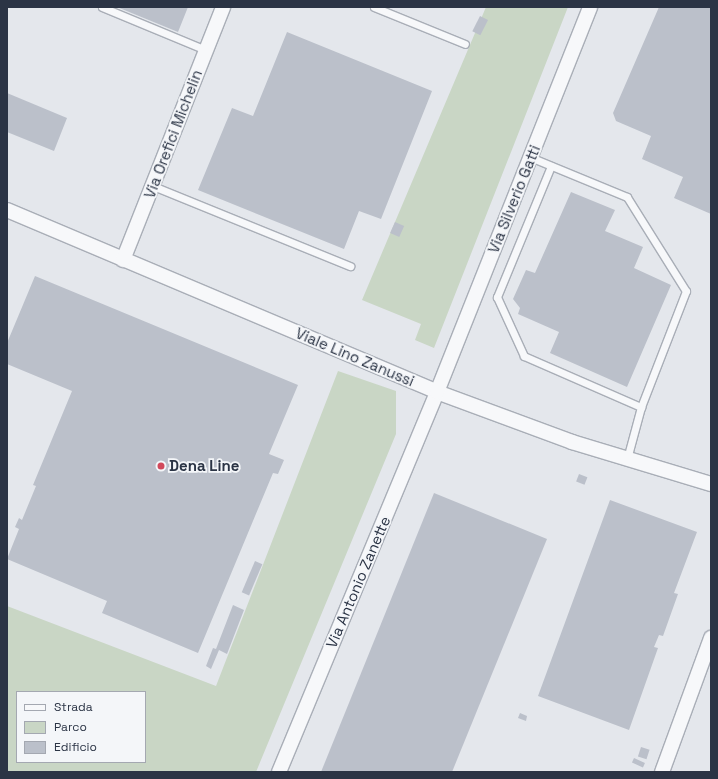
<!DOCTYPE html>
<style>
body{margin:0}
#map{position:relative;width:718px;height:779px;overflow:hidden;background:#e4e7ec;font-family:"Space Grotesk",sans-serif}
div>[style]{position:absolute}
.green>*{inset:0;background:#c9d6c5}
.building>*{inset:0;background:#bbc0ca;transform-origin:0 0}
.roads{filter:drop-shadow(1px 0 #a9aeb7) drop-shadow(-1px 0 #a9aeb7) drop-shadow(0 1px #a9aeb7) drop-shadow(0 -1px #a9aeb7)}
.service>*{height:7px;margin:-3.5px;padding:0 3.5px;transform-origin:3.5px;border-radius:3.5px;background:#f7f8fa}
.minor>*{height:14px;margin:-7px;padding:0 7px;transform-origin:7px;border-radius:7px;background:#f7f8fa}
.dots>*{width:11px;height:11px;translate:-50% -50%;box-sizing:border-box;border:2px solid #f4f6f9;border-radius:50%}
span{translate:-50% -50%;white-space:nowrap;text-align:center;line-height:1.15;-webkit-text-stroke:3.5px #f4f6f9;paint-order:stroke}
.street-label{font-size:15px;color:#2b3445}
.poi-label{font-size:15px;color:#2b3445;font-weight:700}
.left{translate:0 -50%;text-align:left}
.frame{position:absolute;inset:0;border:8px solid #2b3445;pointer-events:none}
.legend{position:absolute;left:16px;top:691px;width:130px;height:72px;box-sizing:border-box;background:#f4f6f9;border:1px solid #a4a8b1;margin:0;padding:5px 7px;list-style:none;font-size:12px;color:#2b3445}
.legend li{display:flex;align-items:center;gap:8px;height:20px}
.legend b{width:20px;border:1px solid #a4a8b1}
</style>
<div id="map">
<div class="green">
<i style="clip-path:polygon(486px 7px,568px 7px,434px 348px,415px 340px,421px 324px,362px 300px)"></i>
<i style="clip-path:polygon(evenodd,338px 371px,396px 391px,396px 434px,256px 772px,7px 772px,7px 606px,216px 686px,338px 371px,17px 692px,145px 692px,145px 762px,17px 762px,17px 692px)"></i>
</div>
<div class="building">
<i style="clip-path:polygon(117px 7px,188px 7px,178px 32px)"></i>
<i style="clip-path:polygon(659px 7px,711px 7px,711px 214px,674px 198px,683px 177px,642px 159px,651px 136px,616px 121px,613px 113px)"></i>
<i style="left:480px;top:16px;width:9px;height:17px;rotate:27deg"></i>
<i style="clip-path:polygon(287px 32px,432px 91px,381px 219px,359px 211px,344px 249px,198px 190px,232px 108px,253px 116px)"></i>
<i style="clip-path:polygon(7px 93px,67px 118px,54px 151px,7px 132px)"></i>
<i style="clip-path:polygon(571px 192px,615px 210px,605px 231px,643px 247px,634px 268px,671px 285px,627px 387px,550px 353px,559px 332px,518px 314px,520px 308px,513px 299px,526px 270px,535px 273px)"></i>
<i style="left:395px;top:222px;width:10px;height:12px;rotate:24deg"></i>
<i style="clip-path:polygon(35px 276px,298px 385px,269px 454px,284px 460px,278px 474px,273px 473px,198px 653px,102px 613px,107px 601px,7px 559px,19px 529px,15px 527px,19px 518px,22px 520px,36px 486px,33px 485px,72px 391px,7px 364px,7px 343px)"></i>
<i style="left:579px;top:474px;width:9px;height:8px;rotate:21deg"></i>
<i style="clip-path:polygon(434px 493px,547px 539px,452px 772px,321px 772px)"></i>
<i style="clip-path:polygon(610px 500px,697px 532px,674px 593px,678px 594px,663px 636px,659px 635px,654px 647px,658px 648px,629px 730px,538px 696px)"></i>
<i style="left:255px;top:561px;width:8px;height:34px;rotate:23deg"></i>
<i style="clip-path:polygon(233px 605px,244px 610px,227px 654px,219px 650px,211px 669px,206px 666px,213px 648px,216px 649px)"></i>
<i style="clip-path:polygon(520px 713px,527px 716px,526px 721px,518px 718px)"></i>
<i style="left:641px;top:747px;width:9px;height:10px;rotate:18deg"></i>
<i style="left:634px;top:758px;width:12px;height:5px;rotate:24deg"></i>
</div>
<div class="roads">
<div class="service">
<i style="left:102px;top:7px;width:113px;rotate:22.5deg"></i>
<i style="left:374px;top:7px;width:98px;rotate:22.1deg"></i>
<i style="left:530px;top:157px;width:105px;rotate:22.4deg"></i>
<i style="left:627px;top:197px;width:111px;rotate:57.9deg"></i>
<i style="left:686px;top:291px;width:124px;rotate:111.2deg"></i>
<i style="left:641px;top:407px;width:54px;rotate:105.1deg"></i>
<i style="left:551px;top:166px;width:142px;rotate:112.4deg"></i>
<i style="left:497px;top:297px;width:65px;rotate:65.4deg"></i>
<i style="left:524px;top:356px;width:128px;rotate:23.6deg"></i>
<i style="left:153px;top:186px;width:213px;rotate:22.1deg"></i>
</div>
<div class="minor">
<i style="left:7px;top:210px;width:467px;rotate:22.9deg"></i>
<i style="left:437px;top:392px;width:144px;rotate:20.3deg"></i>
<i style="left:572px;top:442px;width:145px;rotate:16.8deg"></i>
<i style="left:123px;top:260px;width:272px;rotate:-68.4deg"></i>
<i style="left:279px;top:772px;width:412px;rotate:-67.4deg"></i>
<i style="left:437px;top:392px;width:414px;rotate:-68.3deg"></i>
<i style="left:662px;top:772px;width:143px;rotate:-69.9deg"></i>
</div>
</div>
<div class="dots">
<i style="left:161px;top:466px;background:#d1495b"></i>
</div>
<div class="street-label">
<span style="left:173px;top:134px;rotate:-69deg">Via Orefici Michelin</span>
<span style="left:514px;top:199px;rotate:-68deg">Via Silverio Gatti</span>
<span style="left:355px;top:357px;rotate:23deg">Viale Lino Zanussi</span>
<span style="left:358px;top:582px;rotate:-67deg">Via Antonio Zanette</span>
</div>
<div class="poi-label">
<span class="left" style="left:169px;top:466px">Dena Line</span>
</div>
<div class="frame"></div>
<ul class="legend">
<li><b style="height:5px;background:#f7f8fa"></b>Strada</li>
<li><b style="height:11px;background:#c9d6c5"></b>Parco</li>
<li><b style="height:11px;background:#bbc0ca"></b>Edificio</li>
</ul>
</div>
